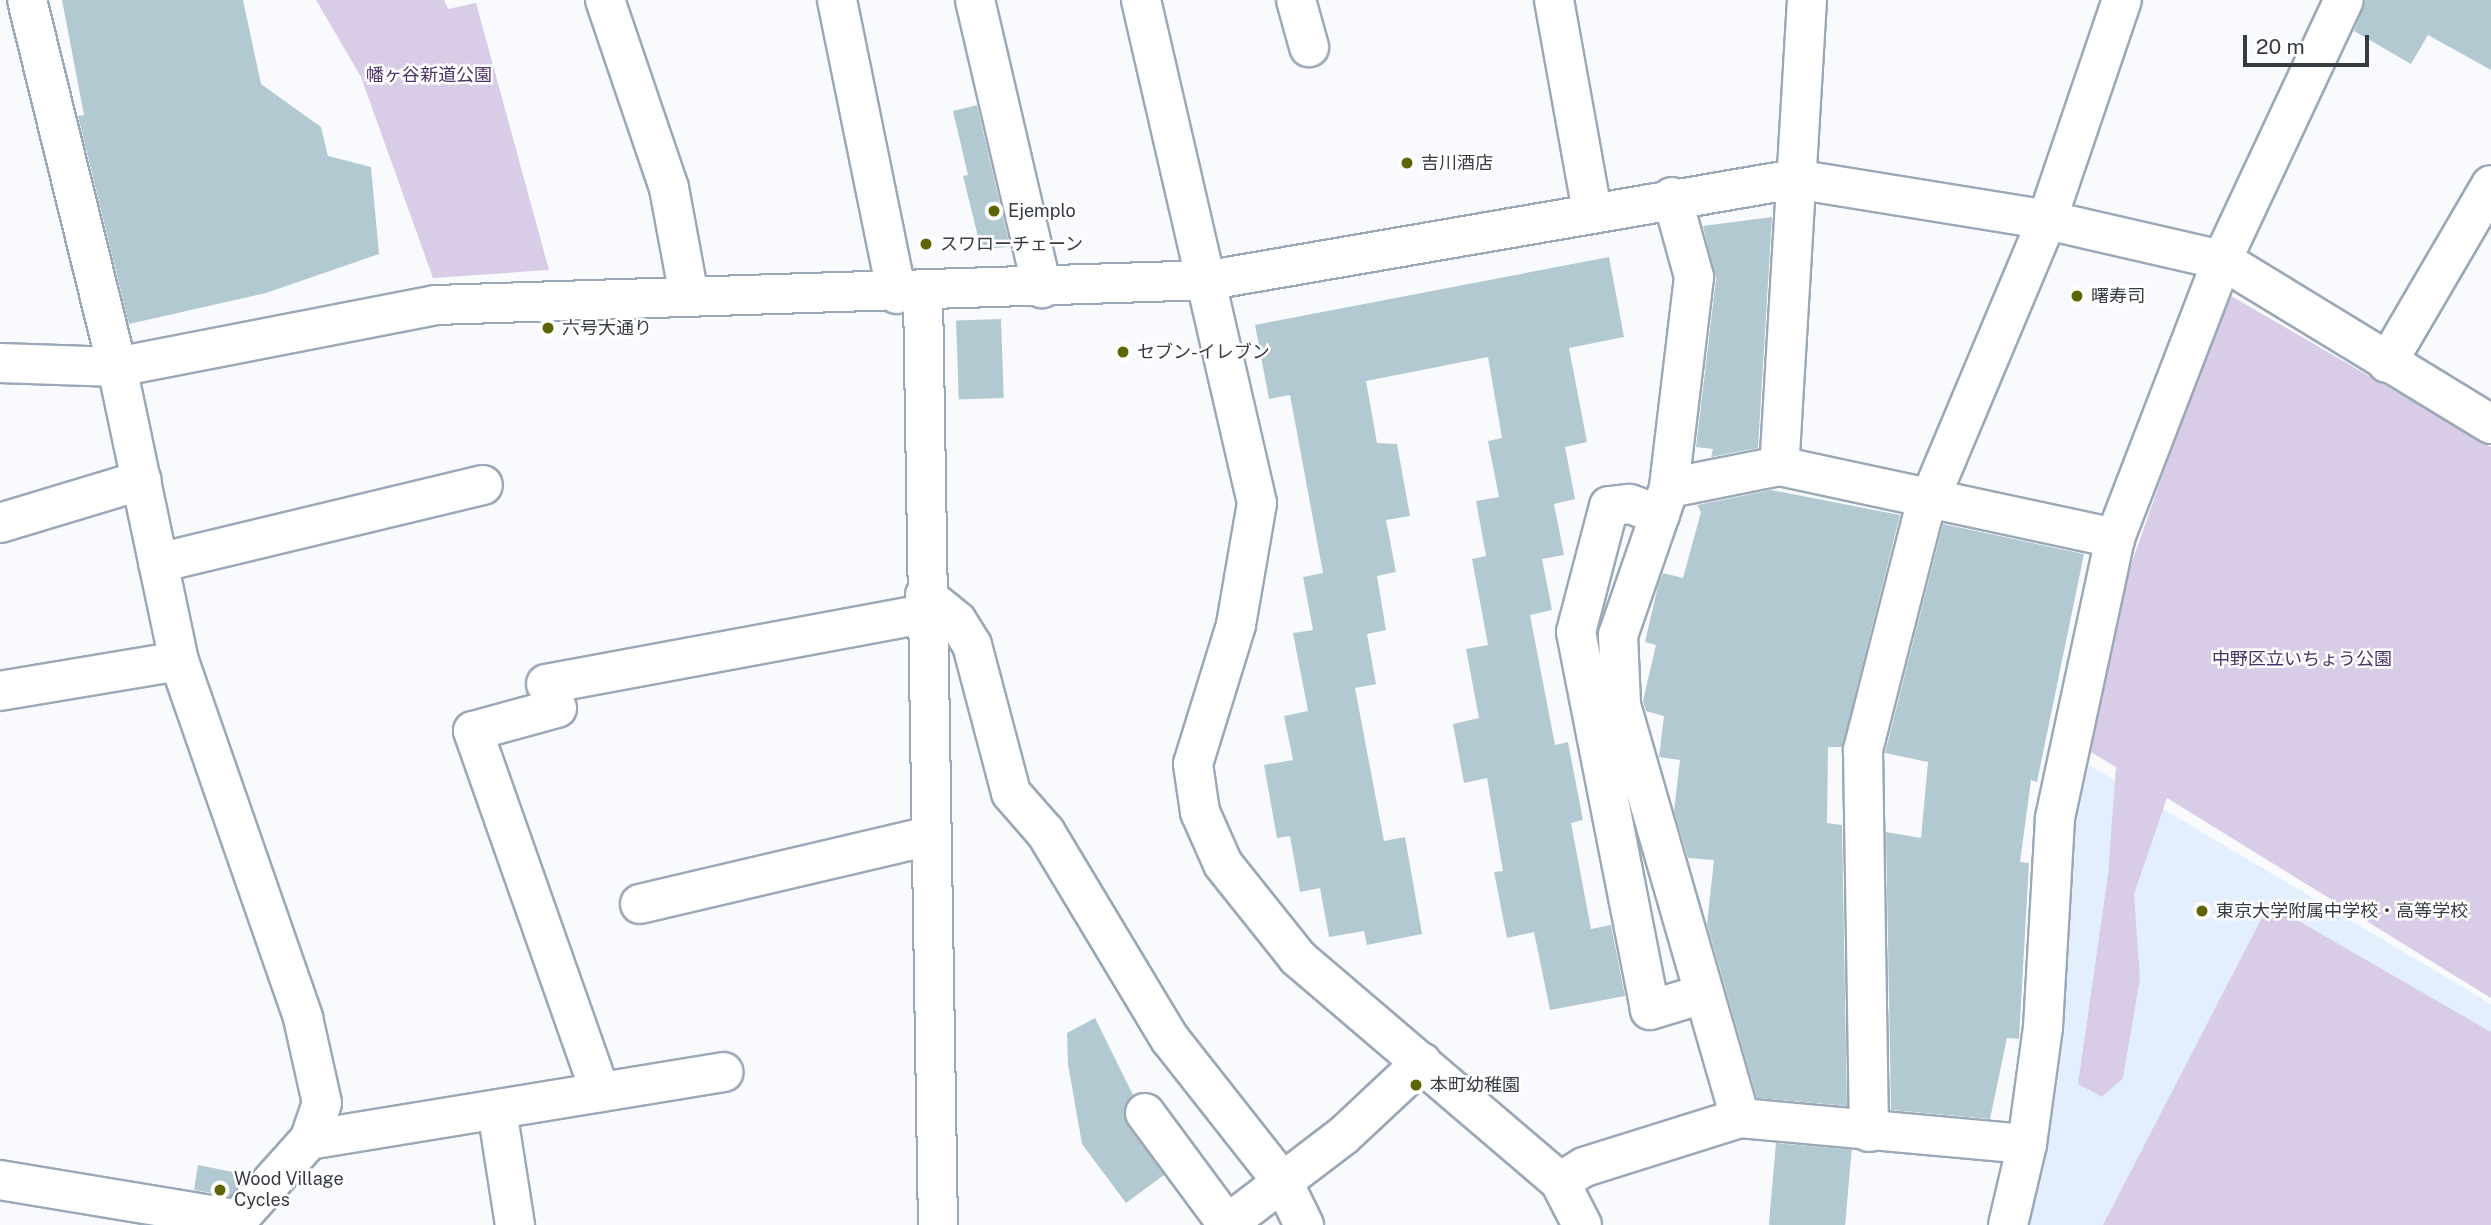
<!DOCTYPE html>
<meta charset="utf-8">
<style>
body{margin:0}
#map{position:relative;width:2491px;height:1225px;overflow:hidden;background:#f8fafe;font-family:"Public Sans","Noto Sans JP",sans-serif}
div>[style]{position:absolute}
.built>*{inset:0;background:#e4effd}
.green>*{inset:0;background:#d8cce7}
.building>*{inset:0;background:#b3c9d1;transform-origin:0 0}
.roads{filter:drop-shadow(2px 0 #9ba8b7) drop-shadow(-2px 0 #9ba8b7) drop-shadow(0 2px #9ba8b7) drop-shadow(0 -2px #9ba8b7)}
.minor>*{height:38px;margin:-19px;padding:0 19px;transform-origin:19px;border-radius:19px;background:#fff}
.dots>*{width:19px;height:19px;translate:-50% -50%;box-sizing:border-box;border:4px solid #fff;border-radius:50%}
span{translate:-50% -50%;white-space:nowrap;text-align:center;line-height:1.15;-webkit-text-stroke:5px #fff;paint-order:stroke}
.park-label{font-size:18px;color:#4c3166}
.poi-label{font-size:18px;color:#373c42}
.left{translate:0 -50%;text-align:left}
.scale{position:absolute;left:2243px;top:35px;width:126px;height:32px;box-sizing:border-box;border:4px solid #373c42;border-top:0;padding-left:9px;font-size:21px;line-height:24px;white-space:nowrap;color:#373c42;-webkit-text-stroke:5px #fff;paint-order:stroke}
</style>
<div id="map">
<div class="built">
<i style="clip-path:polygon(2089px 765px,2491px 1004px,2491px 1225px,2030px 1225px,2062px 1029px,2076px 818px)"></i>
</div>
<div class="green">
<i style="clip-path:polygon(316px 0,444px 0,448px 9px,476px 3px,549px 270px,433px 278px,361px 77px)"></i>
<i style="clip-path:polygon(2226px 293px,2491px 447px,2491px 998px,2167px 798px,2134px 894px,2140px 979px,2123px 1078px,2102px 1097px,2078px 1084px,2108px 875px,2116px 767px,2089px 751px,2122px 591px)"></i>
<i style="clip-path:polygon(2269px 904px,2491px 1032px,2491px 1225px,2103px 1225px)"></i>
</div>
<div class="building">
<i style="clip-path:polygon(62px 0,243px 0,261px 84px,321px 127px,328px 156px,371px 167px,379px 254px,266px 293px,129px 324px,78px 116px,84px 115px)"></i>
<i style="clip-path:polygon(2366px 0,2491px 0,2491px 70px,2428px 35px,2411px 64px,2354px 31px)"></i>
<i style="clip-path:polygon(977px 105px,1010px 247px,981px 249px,963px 176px,968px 175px,953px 111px)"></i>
<i style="clip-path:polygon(1772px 217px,1758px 448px,1711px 457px,1713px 449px,1696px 447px,1716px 279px,1703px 226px)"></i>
<i style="clip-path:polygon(1609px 257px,1624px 337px,1569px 348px,1587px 442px,1565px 447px,1575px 499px,1554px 504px,1564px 555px,1542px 559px,1552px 610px,1530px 615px,1555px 745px,1568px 742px,1583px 820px,1571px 823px,1591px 929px,1611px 925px,1625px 996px,1550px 1010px,1534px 932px,1507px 938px,1494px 872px,1503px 871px,1487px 778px,1464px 783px,1453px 724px,1479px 718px,1466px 649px,1488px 645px,1472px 559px,1486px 556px,1476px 501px,1499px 497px,1488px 441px,1502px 438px,1488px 357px,1366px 381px,1377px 443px,1397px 444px,1410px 516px,1386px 520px,1396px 572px,1377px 576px,1386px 630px,1367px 634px,1376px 684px,1355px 688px,1384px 841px,1405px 837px,1422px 934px,1367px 945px,1364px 931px,1329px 937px,1320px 888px,1300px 892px,1290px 836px,1277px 838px,1264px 765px,1293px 760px,1284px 716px,1308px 711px,1293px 633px,1313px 630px,1303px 577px,1323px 573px,1290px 395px,1269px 399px,1255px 325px)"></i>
<i style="left:1001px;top:319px;width:79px;height:45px;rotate:88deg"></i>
<i style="clip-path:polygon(1771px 490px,1900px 515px,1842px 747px,1828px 747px,1827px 823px,1842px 825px,1847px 1106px,1757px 1098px,1707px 924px,1714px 860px,1688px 858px,1674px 811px,1680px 760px,1659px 757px,1664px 716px,1646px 711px,1643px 701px,1656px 645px,1645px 642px,1658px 586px,1663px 573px,1683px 578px,1701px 512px,1697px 505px)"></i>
<i style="clip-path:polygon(1943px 524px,2084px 554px,2037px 782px,2031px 780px,2020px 862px,2029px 863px,2019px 1039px,2007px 1038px,1990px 1119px,1891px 1110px,1886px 832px,1921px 838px,1928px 762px,1885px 753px)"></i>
<i style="clip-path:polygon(1095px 1018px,1133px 1095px,1125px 1105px,1127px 1125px,1164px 1175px,1126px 1203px,1082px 1144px,1068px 1064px,1067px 1033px)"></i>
<i style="left:1776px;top:1143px;width:76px;height:82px;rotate:5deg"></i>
<i style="clip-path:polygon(198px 1165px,248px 1175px,230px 1196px,194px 1190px)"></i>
</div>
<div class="roads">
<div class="minor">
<i style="left:27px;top:0;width:378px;rotate:76.2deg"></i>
<i style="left:117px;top:367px;width:300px;rotate:78.1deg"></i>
<i style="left:179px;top:661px;width:378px;rotate:70.8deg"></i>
<i style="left:303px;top:1018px;width:87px;rotate:77.4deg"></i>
<i style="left:322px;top:1103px;width:39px;rotate:109deg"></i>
<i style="left:309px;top:1140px;width:114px;rotate:131.8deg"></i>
<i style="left:605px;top:0;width:199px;rotate:71.2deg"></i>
<i style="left:669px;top:188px;width:110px;rotate:79.5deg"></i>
<i style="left:837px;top:0;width:300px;rotate:78.5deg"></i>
<i style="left:975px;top:0;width:296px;rotate:76.9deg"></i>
<i style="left:1141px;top:0;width:516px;rotate:77.01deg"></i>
<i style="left:1257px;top:503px;width:124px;rotate:99.8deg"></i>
<i style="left:1236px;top:625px;width:145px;rotate:107.2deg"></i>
<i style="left:1193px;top:764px;width:49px;rotate:81.7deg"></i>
<i style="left:1200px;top:812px;width:57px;rotate:66.1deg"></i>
<i style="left:1223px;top:864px;width:120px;rotate:51.4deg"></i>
<i style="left:1298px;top:958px;width:345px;rotate:40.5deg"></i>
<i style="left:1560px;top:1182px;width:48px;rotate:62.9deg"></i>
<i style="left:1296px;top:0;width:49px;rotate:74.5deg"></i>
<i style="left:1554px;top:0;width:215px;rotate:79.8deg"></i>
<i style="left:1807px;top:0;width:467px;rotate:93.4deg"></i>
<i style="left:1779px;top:466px;width:344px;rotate:12.1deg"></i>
<i style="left:1672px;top:197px;width:83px;rotate:74.6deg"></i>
<i style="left:1694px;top:277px;width:212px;rotate:96.8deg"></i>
<i style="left:1669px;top:488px;width:156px;rotate:109.1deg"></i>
<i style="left:1618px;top:635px;width:70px;rotate:87.5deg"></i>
<i style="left:1621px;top:705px;width:430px;rotate:73.9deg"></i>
<i style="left:923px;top:294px;width:931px;rotate:89.08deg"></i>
<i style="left:0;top:363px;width:117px;rotate:2deg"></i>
<i style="left:117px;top:367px;width:325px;rotate:-11deg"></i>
<i style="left:436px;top:305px;width:774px;rotate:-1.85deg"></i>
<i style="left:1210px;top:280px;width:594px;rotate:-9.8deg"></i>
<i style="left:1795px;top:179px;width:255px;rotate:9.2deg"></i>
<i style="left:2047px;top:220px;width:180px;rotate:12.9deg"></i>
<i style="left:2222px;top:260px;width:315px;rotate:31.4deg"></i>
<i style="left:2387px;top:363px;width:206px;rotate:-59.7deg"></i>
<i style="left:1669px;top:488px;width:112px;rotate:-11.3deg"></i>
<i style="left:1660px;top:515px;width:33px;rotate:-160deg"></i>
<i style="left:1629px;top:504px;width:20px;rotate:174deg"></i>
<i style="left:1609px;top:506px;width:130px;rotate:104.7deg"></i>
<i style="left:1576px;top:632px;width:385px;rotate:78.9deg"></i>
<i style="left:1650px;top:1010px;width:55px;rotate:-16.8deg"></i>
<i style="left:0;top:523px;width:148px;rotate:-16.8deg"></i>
<i style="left:158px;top:563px;width:334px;rotate:-13.5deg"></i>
<i style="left:925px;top:595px;width:41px;rotate:39.1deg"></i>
<i style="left:957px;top:621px;width:28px;rotate:58deg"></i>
<i style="left:972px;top:645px;width:153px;rotate:75.2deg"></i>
<i style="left:1011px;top:793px;width:53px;rotate:48.8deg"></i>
<i style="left:1046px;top:833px;width:240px;rotate:59deg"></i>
<i style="left:1170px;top:1039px;width:184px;rotate:51.8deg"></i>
<i style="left:1284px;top:1184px;width:46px;rotate:64deg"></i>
<i style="left:546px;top:684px;width:385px;rotate:-10.5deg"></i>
<i style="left:0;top:691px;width:181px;rotate:-9.5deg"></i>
<i style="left:557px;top:708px;width:87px;rotate:164.7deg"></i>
<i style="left:473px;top:731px;width:383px;rotate:70.6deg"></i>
<i style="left:640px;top:904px;width:298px;rotate:-13.2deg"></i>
<i style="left:497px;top:1110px;width:116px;rotate:81.1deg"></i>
<i style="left:1145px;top:1113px;width:138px;rotate:53.5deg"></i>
<i style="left:1869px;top:1132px;width:382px;rotate:-90.9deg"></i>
<i style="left:1863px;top:750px;width:243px;rotate:-75.7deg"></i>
<i style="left:1923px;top:515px;width:320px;rotate:-67.2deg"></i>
<i style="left:2047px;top:220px;width:232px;rotate:-71.2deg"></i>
<i style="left:309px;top:1140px;width:420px;rotate:-9.3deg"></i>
<i style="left:0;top:1180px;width:239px;rotate:9.4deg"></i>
<i style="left:1560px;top:1182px;width:28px;rotate:-32deg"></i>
<i style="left:1584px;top:1167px;width:164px;rotate:-17.4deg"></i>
<i style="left:1740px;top:1118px;width:288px;rotate:5.2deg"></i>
<i style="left:1226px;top:1225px;width:147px;rotate:-37.3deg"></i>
<i style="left:1343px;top:1136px;width:108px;rotate:-43.1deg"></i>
<i style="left:2008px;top:1225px;width:83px;rotate:-76.8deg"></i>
<i style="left:2027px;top:1144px;width:118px;rotate:-82.2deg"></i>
<i style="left:2043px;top:1027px;width:209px;rotate:-86.7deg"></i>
<i style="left:2055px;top:818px;width:286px;rotate:-77.9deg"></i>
<i style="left:2115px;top:538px;width:298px;rotate:-68.9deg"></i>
<i style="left:2222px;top:260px;width:287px;rotate:-64.9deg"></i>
</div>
</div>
<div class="dots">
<i style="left:1407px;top:163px;background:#5e6504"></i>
<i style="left:994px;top:211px;background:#5e6504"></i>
<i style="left:926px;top:244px;background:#5e6504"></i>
<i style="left:2077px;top:296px;background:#5e6504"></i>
<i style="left:548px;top:328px;background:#5e6504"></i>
<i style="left:1123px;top:352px;background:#5e6504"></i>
<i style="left:2202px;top:911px;background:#5e6504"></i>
<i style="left:1416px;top:1085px;background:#5e6504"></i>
<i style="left:220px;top:1190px;background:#5e6504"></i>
</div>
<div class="park-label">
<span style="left:429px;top:75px">幡ヶ谷新道公園</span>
<span style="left:2302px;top:659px">中野区立いちょう公園</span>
</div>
<div class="poi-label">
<span class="left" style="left:1421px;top:163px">吉川酒店</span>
<span class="left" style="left:1008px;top:211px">Ejemplo</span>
<span class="left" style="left:940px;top:244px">スワローチェーン</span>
<span class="left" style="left:2091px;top:296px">曙寿司</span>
<span class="left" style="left:562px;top:328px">六号大通り</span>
<span class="left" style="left:1137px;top:352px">セブン-イレブン</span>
<span class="left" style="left:2216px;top:911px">東京大学附属中学校・高等学校</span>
<span class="left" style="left:1430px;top:1085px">本町幼稚園</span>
<span class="left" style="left:234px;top:1190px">Wood Village<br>Cycles</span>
</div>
<div class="scale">20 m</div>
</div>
